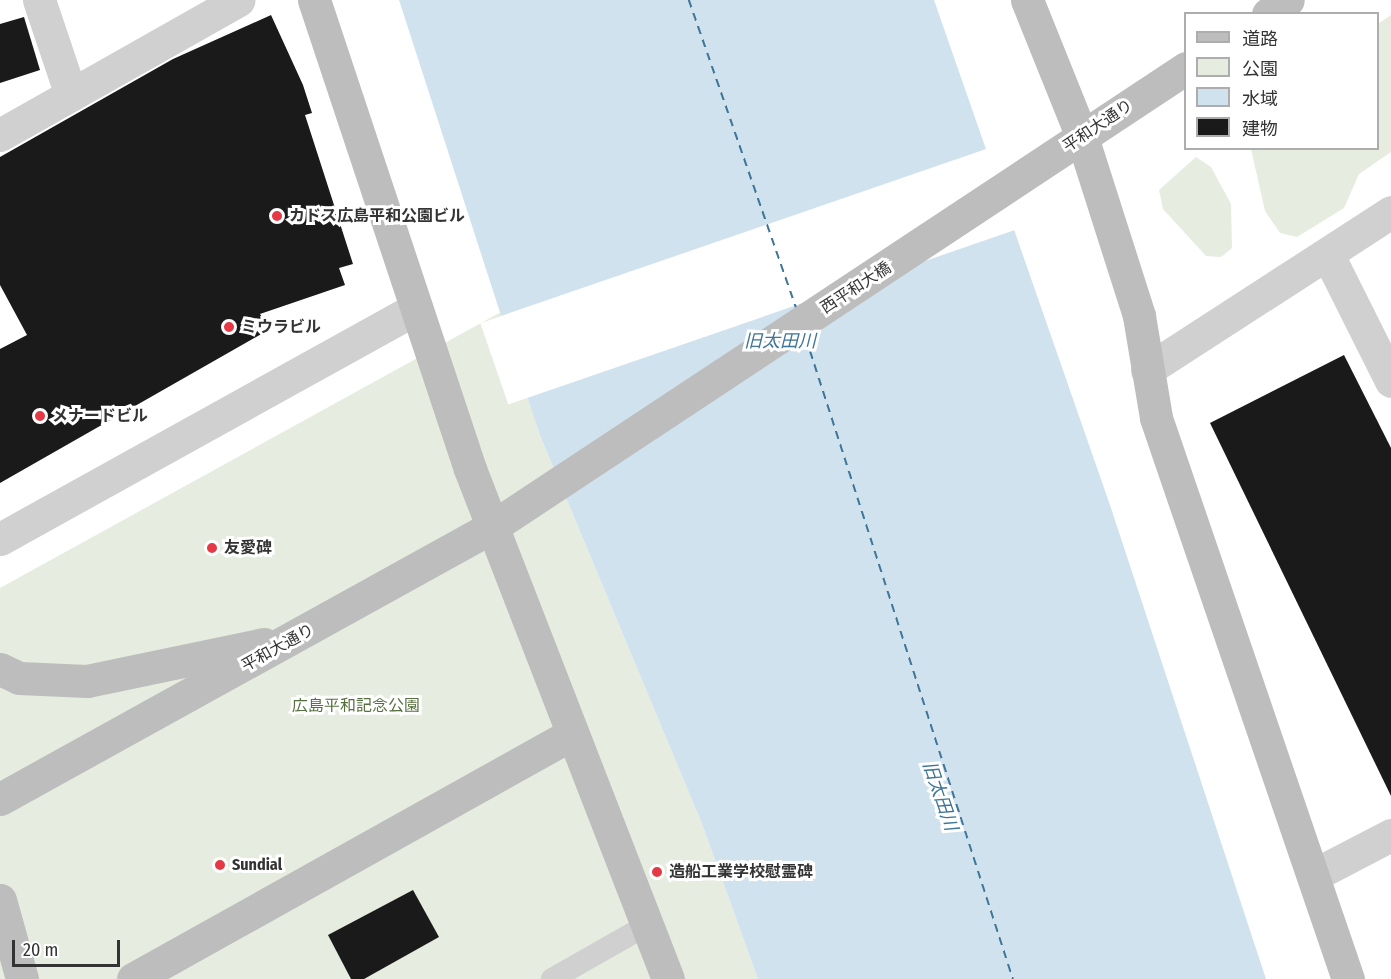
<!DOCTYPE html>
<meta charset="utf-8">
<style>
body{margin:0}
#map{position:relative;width:1391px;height:979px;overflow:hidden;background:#fff;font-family:"Fira Sans Condensed","Noto Sans JP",sans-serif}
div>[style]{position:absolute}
.green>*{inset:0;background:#e6ecdf}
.water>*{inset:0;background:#cfe2ee}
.pier>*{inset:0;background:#fff;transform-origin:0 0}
.ferry>*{height:1.5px;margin-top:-0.75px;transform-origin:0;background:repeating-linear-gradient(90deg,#3f7597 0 8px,transparent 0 14px)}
.building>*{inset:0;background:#1a1a1a}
.lane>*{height:22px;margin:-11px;padding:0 11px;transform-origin:11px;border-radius:11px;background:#d0d0d0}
.street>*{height:33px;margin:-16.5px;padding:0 16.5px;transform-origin:16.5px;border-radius:16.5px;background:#d0d0d0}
.secondary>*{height:33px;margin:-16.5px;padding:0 16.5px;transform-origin:16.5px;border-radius:16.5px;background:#bdbdbd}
.dots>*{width:16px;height:16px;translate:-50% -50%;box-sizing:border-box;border:3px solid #fff;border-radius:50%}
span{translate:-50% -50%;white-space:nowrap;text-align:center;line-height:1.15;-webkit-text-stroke:6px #fff;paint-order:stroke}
.street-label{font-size:16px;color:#333}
.poi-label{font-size:16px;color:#333;font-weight:700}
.left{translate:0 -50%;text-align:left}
.park-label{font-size:16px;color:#56703f}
.water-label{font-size:18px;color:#3f7597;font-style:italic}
.legend{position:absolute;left:1184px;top:12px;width:195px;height:138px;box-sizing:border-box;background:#fff;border:2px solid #adadad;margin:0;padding:8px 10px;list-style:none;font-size:18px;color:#333}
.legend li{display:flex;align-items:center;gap:12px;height:30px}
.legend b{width:30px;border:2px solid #adadad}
.scale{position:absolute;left:12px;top:940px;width:108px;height:27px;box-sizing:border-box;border:3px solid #333;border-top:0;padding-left:8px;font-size:18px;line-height:21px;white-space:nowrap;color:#333;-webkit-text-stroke:4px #fff;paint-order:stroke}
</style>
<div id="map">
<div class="green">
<i style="clip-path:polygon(1391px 15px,1391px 152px,1359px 174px,1344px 208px,1297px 237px,1280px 233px,1265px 211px,1251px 149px,1378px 148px,1378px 24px)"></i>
<i style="clip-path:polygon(1196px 157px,1211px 167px,1231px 204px,1232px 248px,1221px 257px,1206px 256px,1163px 209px,1159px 190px)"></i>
<i style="clip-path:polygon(501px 312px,539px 433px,702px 824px,758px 979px,0 979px,0 588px)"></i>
</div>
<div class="water">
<i style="clip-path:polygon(399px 0,934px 0,1111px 508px,1266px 979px,758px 979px,702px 824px,539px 433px)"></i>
</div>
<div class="pier">
<i style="left:989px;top:148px;width:86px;height:538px;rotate:71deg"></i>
</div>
<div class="ferry">
<i style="left:689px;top:0;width:326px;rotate:70.8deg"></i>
<i style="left:806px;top:338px;width:674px;rotate:72.1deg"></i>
</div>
<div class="building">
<i style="clip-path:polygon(271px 15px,303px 85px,312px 113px,305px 115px,353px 264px,339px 268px,345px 285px,260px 314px,270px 329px,0 483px,0 349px,27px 335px,0 285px,0 157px,173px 59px)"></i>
<i style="clip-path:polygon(24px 17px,40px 70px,0 83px,0 24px)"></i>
<i style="clip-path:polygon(1344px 355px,1391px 448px,1391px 796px,1210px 423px)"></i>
<i style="clip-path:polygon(413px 890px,439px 937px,364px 979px,351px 979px,328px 935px)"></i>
</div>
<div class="lane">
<i style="left:552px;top:979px;width:109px;rotate:-29.6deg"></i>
</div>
<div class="street">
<i style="left:39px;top:0;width:100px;rotate:71.4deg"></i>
<i style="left:0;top:135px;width:274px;rotate:-29.5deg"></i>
<i style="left:1328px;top:255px;width:141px;rotate:63.4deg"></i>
<i style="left:1147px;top:370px;width:291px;rotate:-32.9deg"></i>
<i style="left:0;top:539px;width:476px;rotate:-29deg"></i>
<i style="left:1314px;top:875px;width:87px;rotate:-27.5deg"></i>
</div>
<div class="secondary">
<i style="left:314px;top:0;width:494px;rotate:71.6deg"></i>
<i style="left:470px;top:469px;width:547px;rotate:68.78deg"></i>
<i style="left:1027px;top:0;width:148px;rotate:68.1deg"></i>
<i style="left:1082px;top:137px;width:188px;rotate:72.3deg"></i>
<i style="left:1139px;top:316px;width:103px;rotate:80.5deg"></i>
<i style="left:1156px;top:418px;width:593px;rotate:71.11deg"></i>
<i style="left:1268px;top:14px;width:24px;rotate:-35deg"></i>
<i style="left:0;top:669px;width:21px;rotate:25deg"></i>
<i style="left:19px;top:678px;width:68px;rotate:2.5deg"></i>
<i style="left:87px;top:681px;width:181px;rotate:-11.8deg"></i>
<i style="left:0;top:799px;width:562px;rotate:-28.94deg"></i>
<i style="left:492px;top:527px;width:832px;rotate:-33.48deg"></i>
<i style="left:0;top:900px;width:82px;rotate:74.4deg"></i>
<i style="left:133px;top:979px;width:503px;rotate:-29.17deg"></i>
</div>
<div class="dots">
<i style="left:277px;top:216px;background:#e63946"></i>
<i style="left:229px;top:327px;background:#e63946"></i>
<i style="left:40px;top:416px;background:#e63946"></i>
<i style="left:212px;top:548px;background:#e63946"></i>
<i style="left:220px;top:865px;background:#e63946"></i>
<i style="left:657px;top:872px;background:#e63946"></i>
</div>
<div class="street-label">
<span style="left:1098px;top:126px;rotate:-34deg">平和大通り</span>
<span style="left:856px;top:288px;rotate:-33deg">西平和大橋</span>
<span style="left:278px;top:648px;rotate:-29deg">平和大通り</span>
</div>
<div class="poi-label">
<span class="left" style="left:289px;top:216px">カドス広島平和公園ビル</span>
<span class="left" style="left:241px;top:327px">ミウラビル</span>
<span class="left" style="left:52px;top:416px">メナードビル</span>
<span class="left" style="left:224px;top:548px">友愛碑</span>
<span class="left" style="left:232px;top:865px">Sundial</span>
<span class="left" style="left:669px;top:872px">造船工業学校慰霊碑</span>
</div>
<div class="park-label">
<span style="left:356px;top:706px">広島平和記念公園</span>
</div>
<div class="water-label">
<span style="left:780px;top:341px">旧太田川</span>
<span style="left:940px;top:796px;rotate:71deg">旧太田川</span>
</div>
<ul class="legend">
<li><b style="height:8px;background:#bdbdbd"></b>道路</li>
<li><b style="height:16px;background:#e6ecdf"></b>公園</li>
<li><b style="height:16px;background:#cfe2ee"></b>水域</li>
<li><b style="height:16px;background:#1a1a1a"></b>建物</li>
</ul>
<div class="scale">20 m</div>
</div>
